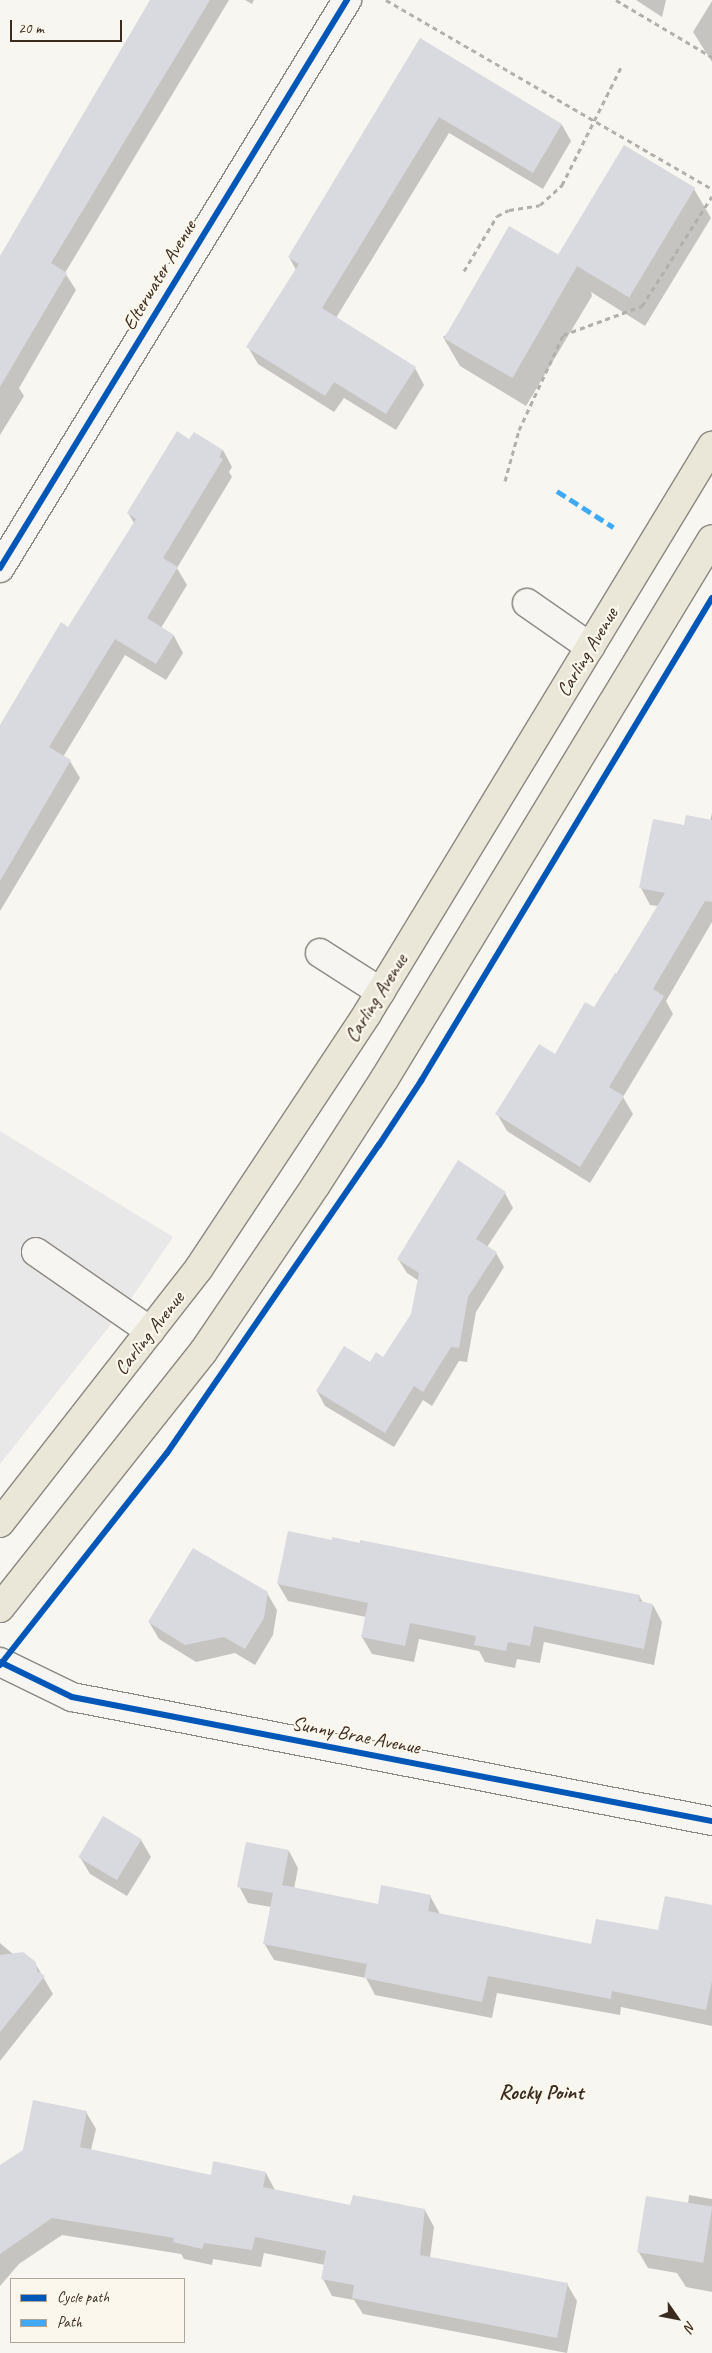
<!DOCTYPE html>
<style>
body{margin:0}
#map{position:relative;width:712px;height:2353px;overflow:hidden;background:#f8f6f0;font-family:Caveat,sans-serif}
div>[style]{position:absolute}
.built>*{inset:0;background:#e9e8e9}
.shadow>*{inset:0;background:#0003}
.building>*{inset:0;background:#d9d9e0;transform-origin:0 0}
.path>*{height:3px;margin-top:-1.5px;transform-origin:0;background:repeating-linear-gradient(90deg,#b3b0ac 0 5px,transparent 0 9px)}
.roads{filter:drop-shadow(1px 0 #8b8781) drop-shadow(-1px 0 #8b8781) drop-shadow(0 1px #8b8781) drop-shadow(0 -1px #8b8781)}
.minor>*{height:28px;margin:-14px;padding:0 14px;transform-origin:14px;border-radius:14px;background:#f6f5f1}
.major>*{height:28px;margin:-14px;padding:0 14px;transform-origin:14px;border-radius:14px;background:#ebe7d8}
.quiet>*{height:5px;margin-top:-2.5px;transform-origin:0;background:repeating-linear-gradient(90deg,#3fa9f5 0 10px,transparent 0 15px)}
.cycleway>*{height:6px;margin:-3px;padding:0 3px;transform-origin:3px;border-radius:3px;background:#0057b8}
span{translate:-50% -50%;white-space:nowrap;text-align:center;line-height:1.15;-webkit-text-stroke:4.5px #fbf7ec;paint-order:stroke}
.street-label{font-size:20px;color:#3b2a1e}
.neighbourhood-label{font-size:21px;color:#3b2a1e;font-weight:700}
.legend{position:absolute;left:10px;top:2278px;width:175px;height:65px;box-sizing:border-box;background:#fbf7ec;border:1px solid #aea59a;margin:0;padding:6px 9px;list-style:none;font-size:15px;color:#3b2a1e}
.legend li{display:flex;align-items:center;gap:10px;height:25px}
.legend b{width:25px;border:1px solid #aea59a}
.north{position:absolute;left:652px;top:2293px;width:50px;height:50px;-webkit-text-stroke:4px #fbf7ec;paint-order:stroke;rotate:123deg;font-size:14px;font-weight:700;line-height:20px;text-align:center;color:#3b2a1e}
.north::after{content:'';display:block;margin:auto;width:18px;height:22px;background:#3b2a1e;clip-path:polygon(50% 0,100% 100%,50% 72%,0 100%)}
.scale{position:absolute;left:10px;top:20px;width:112px;height:22px;box-sizing:border-box;border:2px solid #3b2a1e;border-top:0;padding-left:6px;font-size:15px;line-height:18px;white-space:nowrap;color:#3b2a1e;-webkit-text-stroke:4px #fbf7ec;paint-order:stroke}
</style>
<div id="map">
<div class="built">
<i style="clip-path:polygon(0 1131px,173px 1237px,131px 1299px,0 1464px)"></i>
</div>
<div class="shadow">
<i style="clip-path:polygon(151px 0,229px 0,65px 273px,76px 290px,19px 388px,24px 396px,0 435px,0 258px)"></i>
<i style="clip-path:polygon(245px 0,254px 0,252px 4px)"></i>
<i style="clip-path:polygon(636px 0,666px 0,662px 17px)"></i>
<i style="clip-path:polygon(712px 1px,712px 62px,693px 32px)"></i>
<i style="clip-path:polygon(420px 40px,562px 125px,571px 141px,543px 189px,449px 133px,336px 318px,415px 368px,424px 385px,396px 430px,344px 398px,334px 412px,258px 364px,248px 347px,296px 270px,289px 257px)"></i>
<i style="clip-path:polygon(625px 147px,694px 189px,711px 218px,645px 326px,591px 292px,592px 296px,526px 406px,460px 366px,443px 337px,562px 259px)"></i>
<i style="clip-path:polygon(190px 441px,223px 450px,232px 467px,229px 472px,232px 477px,177px 568px,187px 585px,161px 628px,174px 636px,183px 653px,166px 680px,125px 655px,63px 757px,70px 761px,80px 778px,0 911px,0 728px,69px 629px,134px 523px,128px 513px)"></i>
<i style="clip-path:polygon(712px 813px,712px 922px,666px 1001px,673px 1014px,623px 1097px,633px 1114px,590px 1183px,507px 1131px,497px 1114px,556px 1056px,595px 1009px,658px 906px,650px 905px,641px 888px,685px 826px,710px 821px)"></i>
<i style="clip-path:polygon(505px 1193px,513px 1208px,487px 1247px,496px 1253px,504px 1267px,476px 1312px,467px 1362px,459px 1361px,432px 1406px,423px 1400px,394px 1447px,325px 1406px,317px 1391px,384px 1358px,412px 1315px,419px 1281px,407px 1273px,398px 1259px)"></i>
<i style="clip-path:polygon(278px 1584px,639px 1596px,643px 1602px,653px 1605px,662px 1622px,654px 1665px,544px 1642px,540px 1663px,517px 1659px,515px 1668px,485px 1662px,479px 1651px,419px 1639px,414px 1662px,372px 1654px,362px 1637px,366px 1617px,288px 1601px)"></i>
<i style="clip-path:polygon(267px 1593px,277px 1610px,273px 1635px,255px 1665px,235px 1653px,196px 1662px,159px 1639px,149px 1622px)"></i>
<i style="clip-path:polygon(104px 1817px,141px 1840px,151px 1857px,127px 1896px,90px 1874px,80px 1857px)"></i>
<i style="clip-path:polygon(289px 1851px,298px 1868px,294px 1889px,379px 1905px,430px 1896px,440px 1914px,592px 1945px,659px 1931px,712px 1907px,712px 2026px,621px 2007px,620px 2015px,497px 1993px,492px 2018px,375px 1995px,366px 1978px,274px 1960px,264px 1943px,271px 1907px,248px 1903px,239px 1886px)"></i>
<i style="clip-path:polygon(0 1943px,14px 1955px,35px 1963px,53px 1994px,0 2061px)"></i>
<i style="clip-path:polygon(86px 2112px,96px 2129px,91px 2150px,212px 2176px,266px 2173px,275px 2190px,351px 2207px,425px 2210px,434px 2227px,430px 2258px,567px 2284px,577px 2301px,567px 2353px,363px 2314px,354px 2300px,332px 2296px,323px 2279px,325px 2265px,264px 2253px,261px 2267px,213px 2259px,212px 2265px,184px 2259px,181px 2254px,62px 2235px,19px 2264px,0 2286px,0 2167px)"></i>
<i style="clip-path:polygon(689px 2195px,712px 2199px,712px 2292px,686px 2287px,677px 2273px,648px 2268px,638px 2251px,688px 2204px)"></i>
</div>
<div class="building">
<i style="clip-path:polygon(150px 0,210px 0,51px 263px,67px 273px,0 387px,0 256px)"></i>
<i style="clip-path:polygon(420px 38px,562px 124px,533px 173px,439px 117px,322px 308px,416px 367px,386px 414px,334px 382px,325px 396px,246px 347px,299px 264px,288px 257px)"></i>
<i style="left:624px;top:145px;width:83px;height:128px;rotate:31deg"></i>
<i style="left:509px;top:226px;width:79px;height:130px;rotate:30deg"></i>
<i style="clip-path:polygon(177px 431px,189px 439px,194px 432px,223px 450px,219px 457px,223px 459px,163px 558px,178px 567px,147px 618px,174px 635px,156px 664px,115px 639px,49px 747px,71px 760px,0 881px,0 725px,61px 622px,68px 627px,136px 519px,127px 513px)"></i>
<i style="clip-path:polygon(686px 815px,712px 820px,712px 902px,705px 901px,653px 989px,664px 996px,609px 1087px,624px 1096px,580px 1167px,495px 1114px,539px 1044px,555px 1054px,585px 1002px,594px 1007px,615px 973px,617px 974px,665px 893px,639px 888px,653px 819px,684px 825px)"></i>
<i style="clip-path:polygon(458px 1160px,506px 1192px,476px 1239px,497px 1252px,468px 1297px,459px 1348px,451px 1347px,423px 1392px,414px 1386px,385px 1433px,316px 1391px,344px 1346px,370px 1362px,376px 1352px,383px 1357px,411px 1314px,419px 1273px,397px 1259px)"></i>
<i style="clip-path:polygon(288px 1531px,332px 1540px,332px 1537px,360px 1543px,360px 1540px,640px 1595px,639px 1601px,653px 1604px,644px 1649px,534px 1626px,530px 1646px,508px 1642px,506px 1651px,474px 1645px,476px 1636px,410px 1623px,405px 1646px,361px 1637px,368px 1603px,277px 1584px)"></i>
<i style="clip-path:polygon(193px 1548px,268px 1592px,264px 1618px,245px 1649px,224px 1637px,185px 1645px,148px 1622px)"></i>
<i style="left:103px;top:1816px;width:45px;height:48px;rotate:31deg"></i>
<i style="clip-path:polygon(246px 1842px,289px 1850px,282px 1885px,378px 1904px,381px 1885px,431px 1895px,428px 1911px,591px 1944px,596px 1919px,658px 1930px,665px 1896px,712px 1905px,712px 1981px,706px 2010px,612px 1991px,611px 1999px,488px 1976px,482px 2002px,364px 1978px,367px 1964px,263px 1944px,273px 1893px,237px 1887px)"></i>
<i style="clip-path:polygon(23px 1952px,36px 1962px,37px 1971px,45px 1976px,0 2032px,0 1955px)"></i>
<i style="clip-path:polygon(33px 2100px,87px 2111px,80px 2147px,211px 2175px,213px 2161px,266px 2172px,263px 2187px,350px 2205px,353px 2195px,425px 2209px,420px 2255px,568px 2283px,557px 2338px,352px 2298px,354px 2285px,321px 2279px,326px 2251px,255px 2237px,252px 2250px,204px 2243px,202px 2249px,173px 2242px,174px 2238px,52px 2218px,0 2254px,0 2165px,23px 2150px)"></i>
<i style="left:646px;top:2196px;width:67px;height:57px;rotate:9deg"></i>
</div>
<div class="path">
<i style="left:386px;top:0;width:377px;rotate:30.1deg"></i>
<i style="left:616px;top:0;width:112px;rotate:30.7deg"></i>
<i style="left:464px;top:271px;width:64px;rotate:-59deg"></i>
<i style="left:497px;top:216px;width:13px;rotate:-27deg"></i>
<i style="left:509px;top:210px;width:31px;rotate:-9deg"></i>
<i style="left:540px;top:205px;width:30px;rotate:-42deg"></i>
<i style="left:562px;top:185px;width:132px;rotate:-63.4deg"></i>
<i style="left:505px;top:481px;width:53px;rotate:-74.6deg"></i>
<i style="left:519px;top:430px;width:105px;rotate:-65.1deg"></i>
<i style="left:563px;top:335px;width:84px;rotate:-20.2deg"></i>
<i style="left:642px;top:306px;width:130px;rotate:-57.5deg"></i>
</div>
<div class="roads">
<div class="minor">
<i style="left:0;top:568px;width:666px;rotate:-58.58deg"></i>
<i style="left:527px;top:603px;width:77px;rotate:34.9deg"></i>
<i style="left:320px;top:953px;width:72px;rotate:32.6deg"></i>
<i style="left:36px;top:1252px;width:139px;rotate:34.7deg"></i>
<i style="left:0;top:1662px;width:80px;rotate:25.9deg"></i>
<i style="left:72px;top:1697px;width:652px;rotate:10.97deg"></i>
</div>
<div class="major">
<i style="left:0;top:1523px;width:323px;rotate:-52deg"></i>
<i style="left:199px;top:1268px;width:305px;rotate:-56.5deg"></i>
<i style="left:367px;top:1014px;width:665px;rotate:-58.73deg"></i>
<i style="left:0;top:1608px;width:327px;rotate:-51.6deg"></i>
<i style="left:203px;top:1352px;width:202px;rotate:-55.9deg"></i>
<i style="left:316px;top:1185px;width:127px;rotate:-57.2deg"></i>
<i style="left:385px;top:1078px;width:630px;rotate:-58.76deg"></i>
</div>
</div>
<div class="quiet">
<i style="left:557px;top:491px;width:67px;rotate:32.7deg"></i>
</div>
<div class="cycleway">
<i style="left:0;top:568px;width:666px;rotate:-58.58deg"></i>
<i style="left:0;top:1662px;width:80px;rotate:25.9deg"></i>
<i style="left:72px;top:1697px;width:652px;rotate:10.97deg"></i>
<i style="left:0;top:1665px;width:270px;rotate:-51.8deg"></i>
<i style="left:167px;top:1453px;width:374px;rotate:-55.5deg"></i>
<i style="left:379px;top:1145px;width:77px;rotate:-56.7deg"></i>
<i style="left:421px;top:1081px;width:564px;rotate:-58.93deg"></i>
</div>
<div class="street-label">
<span style="left:159px;top:275px;rotate:-59deg">Elterwater Avenue</span>
<span style="left:587px;top:652px;rotate:-59deg">Carling Avenue</span>
<span style="left:376px;top:998px;rotate:-58deg">Carling Avenue</span>
<span style="left:149px;top:1333px;rotate:-52deg">Carling Avenue</span>
<span style="left:356px;top:1735px;rotate:11deg">Sunny Brae Avenue</span>
</div>
<div class="neighbourhood-label">
<span style="left:541px;top:2092px">Rocky Point</span>
</div>
<ul class="legend">
<li><b style="height:6px;background:#0057b8"></b>Cycle path</li>
<li><b style="height:6px;background:#3fa9f5"></b>Path</li>
</ul>
<div class="north">N</div>
<div class="scale">20 m</div>
</div>
